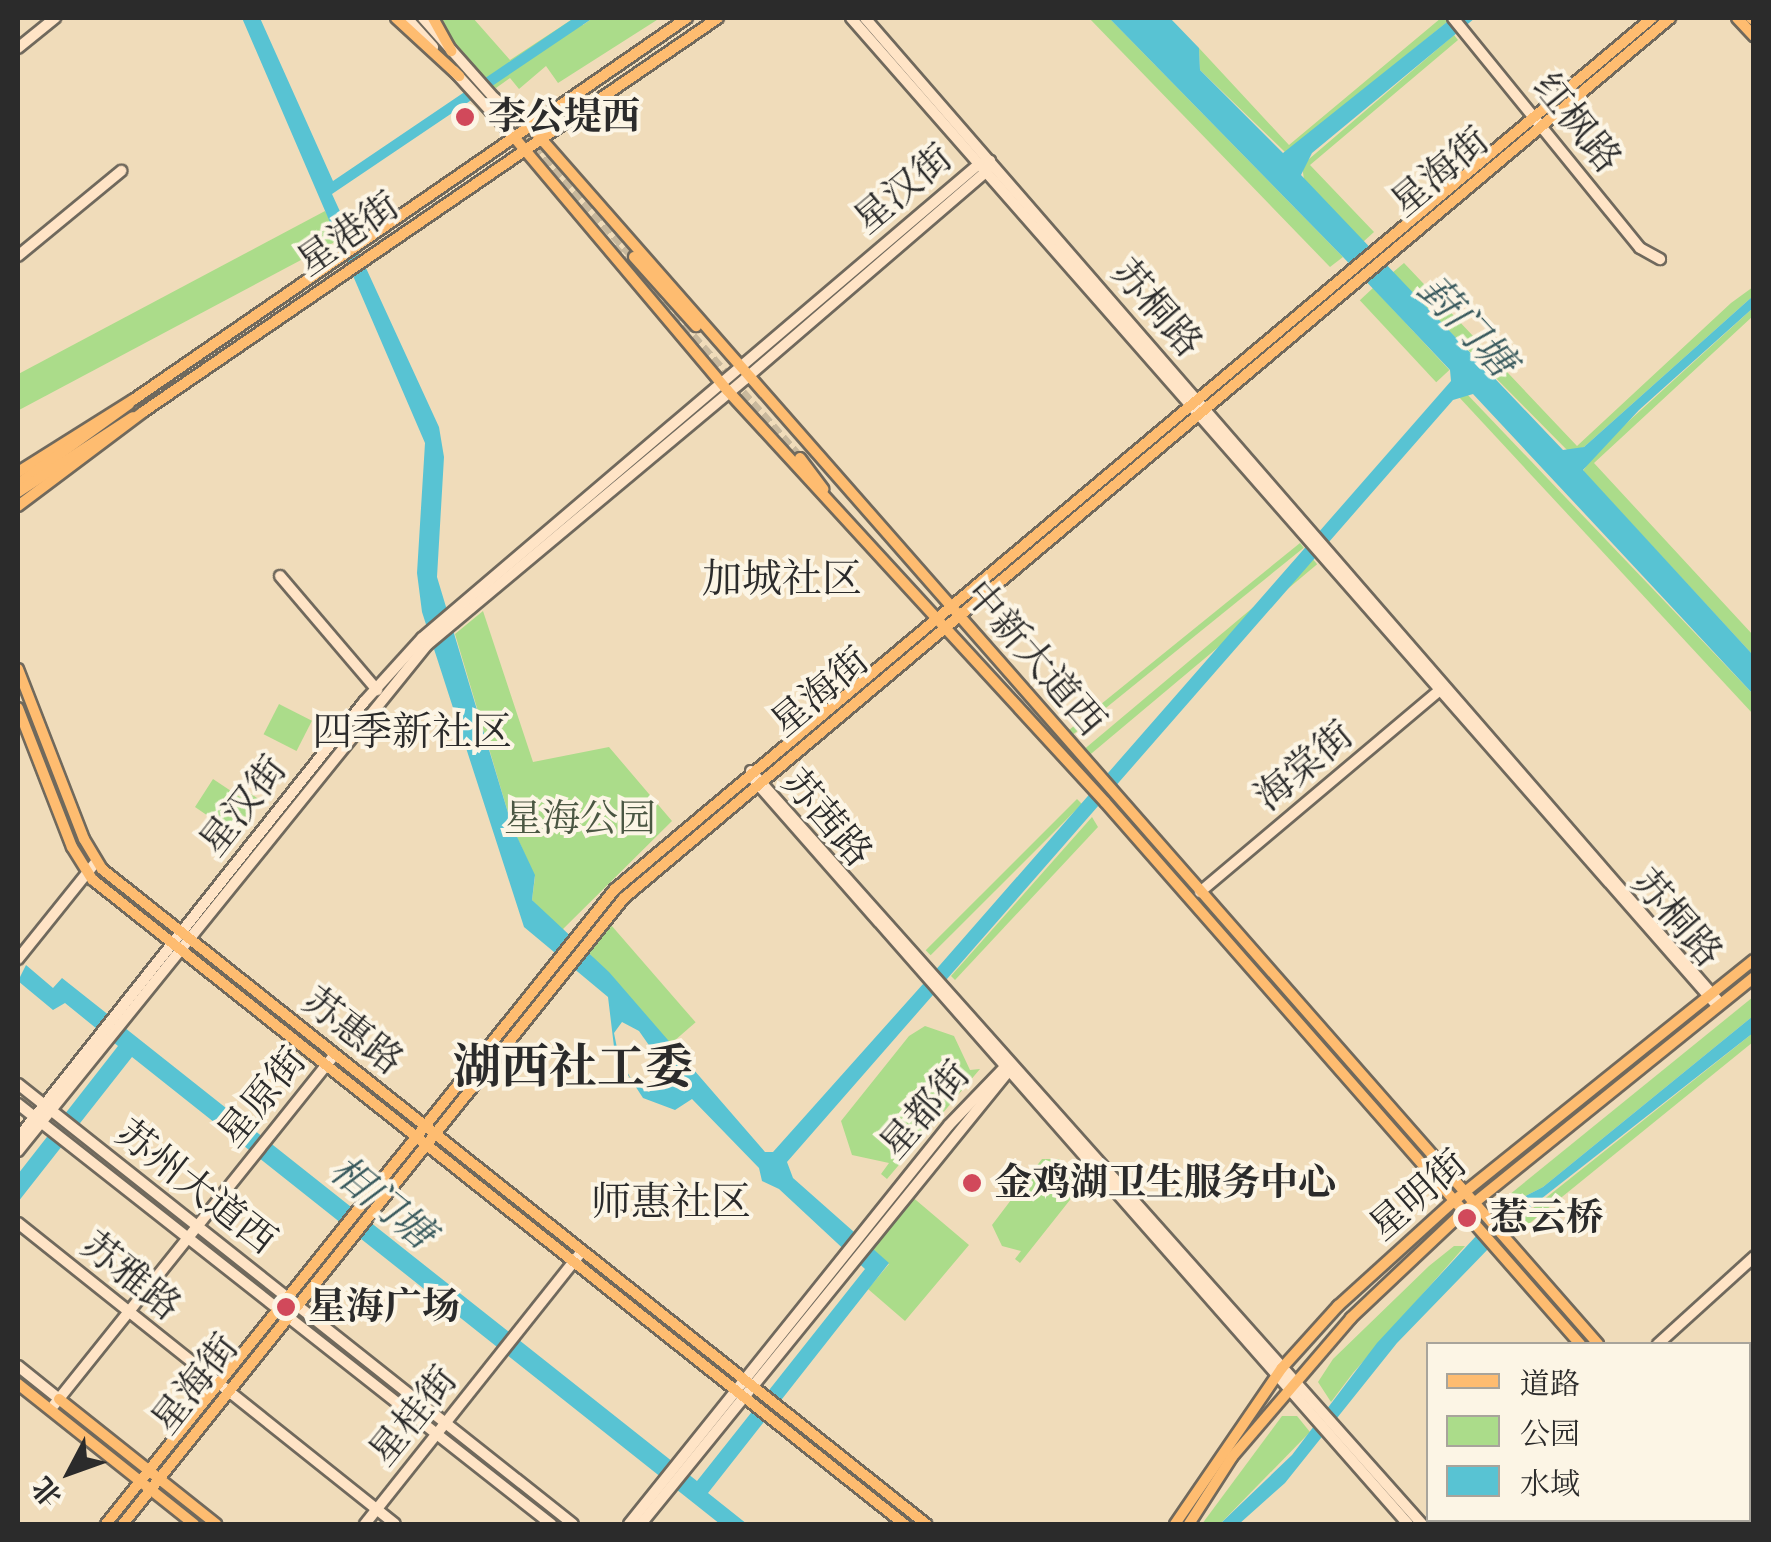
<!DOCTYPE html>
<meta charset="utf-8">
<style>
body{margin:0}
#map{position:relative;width:1771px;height:1542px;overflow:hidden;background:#f0dcba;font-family:"IM FELL French Canon","Noto Serif SC",serif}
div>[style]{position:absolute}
.green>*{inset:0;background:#abdc8a;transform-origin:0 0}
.water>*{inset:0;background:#58c3d3}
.primary-tunnel>*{height:10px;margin-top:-5px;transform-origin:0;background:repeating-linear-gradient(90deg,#c9b99d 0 10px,transparent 0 15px)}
.roads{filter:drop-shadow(2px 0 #70695d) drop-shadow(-2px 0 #70695d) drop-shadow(0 2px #70695d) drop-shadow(0 -2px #70695d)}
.secondary>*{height:10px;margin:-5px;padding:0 5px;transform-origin:5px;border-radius:5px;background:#ffe4c6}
.primary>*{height:10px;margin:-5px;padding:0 5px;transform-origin:5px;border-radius:5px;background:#febc70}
.dots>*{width:28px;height:28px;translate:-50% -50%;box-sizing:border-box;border:5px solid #fcf5e5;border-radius:50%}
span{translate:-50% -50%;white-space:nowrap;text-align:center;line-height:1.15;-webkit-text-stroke:8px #fcf5e5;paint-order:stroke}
.poi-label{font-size:38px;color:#2b2b2b;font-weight:700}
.left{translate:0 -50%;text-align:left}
.street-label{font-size:38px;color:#2b2b2b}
.park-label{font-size:38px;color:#4b5743}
.water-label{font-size:40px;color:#38595d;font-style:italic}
.neighbourhood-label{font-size:40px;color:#2b2b2b}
.district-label{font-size:48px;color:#2b2b2b;font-weight:700}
.frame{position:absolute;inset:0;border:20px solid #2b2b2b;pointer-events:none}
.legend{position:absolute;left:1426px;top:1342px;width:325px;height:180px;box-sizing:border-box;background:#fcf5e5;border:2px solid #a8a49b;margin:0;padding:12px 18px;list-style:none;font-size:30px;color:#2b2b2b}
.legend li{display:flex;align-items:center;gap:20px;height:50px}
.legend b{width:50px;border:2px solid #a8a49b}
.north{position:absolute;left:20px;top:1422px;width:100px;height:100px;-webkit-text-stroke:8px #fcf5e5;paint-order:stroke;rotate:229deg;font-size:28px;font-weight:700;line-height:40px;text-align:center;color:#2b2b2b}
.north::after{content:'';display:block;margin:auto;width:35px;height:45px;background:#2b2b2b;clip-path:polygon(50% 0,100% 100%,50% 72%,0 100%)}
</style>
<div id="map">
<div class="green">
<i style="clip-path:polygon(437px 18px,473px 18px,510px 60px,574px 18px,583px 25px,593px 18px,660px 18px,558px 83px,546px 66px,519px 89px,510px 78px,496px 88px,471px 69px)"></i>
<i style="clip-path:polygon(1089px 18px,1109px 18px,1343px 257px,1330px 267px)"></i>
<i style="clip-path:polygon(1441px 18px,1452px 18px,1286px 153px,1200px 70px,1199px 48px,1289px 145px)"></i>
<i style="clip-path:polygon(1454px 35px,1458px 40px,1310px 165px,1374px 232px,1363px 242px,1304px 180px,1302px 165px)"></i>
<i style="left:325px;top:211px;width:32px;height:372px;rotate:62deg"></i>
<i style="clip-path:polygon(1404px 263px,1577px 446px,1731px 303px,1753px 287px,1753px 296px,1584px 447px,1569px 452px,1392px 273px)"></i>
<i style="left:1373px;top:288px;width:112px;height:18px;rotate:47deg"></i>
<i style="clip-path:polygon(1753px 308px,1753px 316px,1594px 463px,1753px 635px,1753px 655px,1583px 471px,1597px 450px)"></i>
<i style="clip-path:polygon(1465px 392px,1753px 694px,1753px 714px,1458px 396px)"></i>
<i style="left:1300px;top:543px;width:6px;height:298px;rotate:51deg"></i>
<i style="left:1312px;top:558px;width:8px;height:297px;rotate:50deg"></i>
<i style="clip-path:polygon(483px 611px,533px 762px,609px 747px,672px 821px,561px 931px,532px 900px,535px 877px,512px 826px,455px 634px)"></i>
<i style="left:279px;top:704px;width:37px;height:34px;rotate:27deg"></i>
<i style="clip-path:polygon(213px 779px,240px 797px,245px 790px,260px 800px,241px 827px,236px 824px,230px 831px,195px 807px)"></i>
<i style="left:1077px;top:799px;width:7px;height:214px;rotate:45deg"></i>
<i style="clip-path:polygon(1092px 817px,1098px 827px,955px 980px,951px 976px)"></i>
<i style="left:611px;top:925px;width:129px;height:35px;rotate:49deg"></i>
<i style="clip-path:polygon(1753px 997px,1753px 1016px,1543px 1187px,1502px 1208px,1509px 1195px)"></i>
<i style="clip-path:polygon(925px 1026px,954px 1036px,970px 1070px,980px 1069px,887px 1179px,881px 1174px,889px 1163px,852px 1155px,841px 1121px,909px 1036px)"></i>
<i style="clip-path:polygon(1753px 1033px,1753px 1042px,1520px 1231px,1513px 1224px)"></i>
<i style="clip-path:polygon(1042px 1159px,1059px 1159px,1073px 1182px,1079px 1176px,1085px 1181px,1020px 1263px,1015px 1259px,1021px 1251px,1002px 1246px,992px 1225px)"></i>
<i style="clip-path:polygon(910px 1195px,969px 1245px,905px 1321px,868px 1289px,889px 1264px,869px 1246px)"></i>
<i style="clip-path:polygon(1465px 1246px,1353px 1373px,1331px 1402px,1318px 1382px,1333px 1359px,1429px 1266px,1454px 1246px)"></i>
<i style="clip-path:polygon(1282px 1416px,1297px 1416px,1310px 1432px,1220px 1524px,1202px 1524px)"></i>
</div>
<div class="water">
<i style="clip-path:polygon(evenodd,242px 18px,260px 18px,333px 181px,574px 18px,593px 18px,332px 194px,439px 427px,444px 457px,437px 577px,512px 826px,535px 875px,532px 900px,609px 972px,765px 1152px,773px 1152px,940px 965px,1451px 381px,1450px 370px,1343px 257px,1109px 18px,1170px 18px,1199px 48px,1200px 70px,1283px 153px,1452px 18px,1475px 18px,1312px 153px,1301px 175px,1563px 450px,1584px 447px,1753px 296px,1753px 308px,1639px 410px,1583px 470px,1753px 655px,1753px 694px,1473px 394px,1453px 400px,787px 1162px,793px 1178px,889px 1263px,708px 1493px,747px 1524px,720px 1524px,132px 1057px,18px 1202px,18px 1174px,118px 1046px,65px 1003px,53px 1010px,18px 981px,26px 965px,53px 988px,62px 978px,697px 1481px,865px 1269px,779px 1189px,762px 1181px,759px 1168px,692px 1099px,675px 1110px,643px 1098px,615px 1055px,608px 997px,524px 927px,422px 612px,417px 573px,425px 443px,242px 18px,622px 1022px,639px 1031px,660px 1061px,662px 1078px,649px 1092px,634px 1084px,619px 1058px,614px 1033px,622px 1022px)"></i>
<i style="clip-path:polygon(1753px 1016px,1753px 1033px,1523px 1213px,1397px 1343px,1285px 1483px,1239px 1524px,1220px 1524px,1292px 1455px,1377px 1343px,1502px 1208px,1543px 1187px)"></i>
</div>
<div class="primary-tunnel">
<i style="left:494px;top:102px;width:209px;rotate:47.9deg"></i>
<i style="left:613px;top:247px;width:282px;rotate:48.5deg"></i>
</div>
<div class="roads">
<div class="secondary">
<i style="left:407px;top:18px;width:39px;rotate:48deg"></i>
<i style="left:423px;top:18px;width:107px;rotate:48.4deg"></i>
<i style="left:494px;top:98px;width:46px;rotate:37.9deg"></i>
<i style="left:851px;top:18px;width:1309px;rotate:48.75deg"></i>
<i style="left:865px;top:18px;width:1300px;rotate:49.05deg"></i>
<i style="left:1453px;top:18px;width:296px;rotate:50.9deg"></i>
<i style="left:1640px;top:248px;width:23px;rotate:29deg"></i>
<i style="left:18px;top:48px;width:48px;rotate:-39deg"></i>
<i style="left:454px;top:71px;width:89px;rotate:47.7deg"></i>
<i style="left:18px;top:256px;width:134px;rotate:-39.5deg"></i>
<i style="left:280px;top:576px;width:150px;rotate:49.6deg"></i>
<i style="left:751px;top:771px;width:1009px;rotate:48.3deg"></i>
<i style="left:755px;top:781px;width:989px;rotate:48.69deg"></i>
<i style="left:1200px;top:892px;width:315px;rotate:-40.1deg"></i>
<i style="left:18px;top:959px;width:124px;rotate:-51.2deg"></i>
<i style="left:18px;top:1084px;width:708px;rotate:38.41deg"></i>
<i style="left:18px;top:1104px;width:679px;rotate:38.24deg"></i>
<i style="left:18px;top:1138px;width:557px;rotate:-51.57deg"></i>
<i style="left:364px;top:702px;width:86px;rotate:-47.8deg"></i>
<i style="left:422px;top:638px;width:731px;rotate:-40.4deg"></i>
<i style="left:979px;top:164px;width:11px;rotate:-15deg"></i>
<i style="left:18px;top:1151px;width:651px;rotate:-51.05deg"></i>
<i style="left:427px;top:645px;width:415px;rotate:-39.9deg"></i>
<i style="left:745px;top:379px;width:318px;rotate:-40.7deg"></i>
<i style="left:986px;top:172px;width:12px;rotate:-70deg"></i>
<i style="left:18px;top:1223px;width:482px;rotate:38.6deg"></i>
<i style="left:1658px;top:1344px;width:130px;rotate:-42.2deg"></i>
<i style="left:18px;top:1366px;width:53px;rotate:38.8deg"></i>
<i style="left:54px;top:1405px;width:448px;rotate:-51.3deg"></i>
<i style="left:365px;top:1524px;width:344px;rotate:-51.5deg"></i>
<i style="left:629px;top:1524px;width:511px;rotate:-51.27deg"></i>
<i style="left:949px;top:1125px;width:83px;rotate:-46deg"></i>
<i style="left:641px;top:1524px;width:589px;rotate:-50.93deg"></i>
</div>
<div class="primary">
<i style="left:396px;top:18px;width:86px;rotate:42.6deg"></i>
<i style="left:433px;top:18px;width:38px;rotate:61deg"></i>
<i style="left:1737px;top:18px;width:25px;rotate:47deg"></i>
<i style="left:1751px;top:18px;width:4px;rotate:34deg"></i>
<i style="left:530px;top:126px;width:1620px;rotate:48.75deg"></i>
<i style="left:514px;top:137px;width:331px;rotate:49.9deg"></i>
<i style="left:727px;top:390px;width:559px;rotate:47.46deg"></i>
<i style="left:1105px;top:802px;width:721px;rotate:48.77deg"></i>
<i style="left:634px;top:257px;width:93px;rotate:48.1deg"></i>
<i style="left:800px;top:458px;width:39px;rotate:53deg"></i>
<i style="left:18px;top:472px;width:136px;rotate:-32.1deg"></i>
<i style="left:133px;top:400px;width:673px;rotate:-34.59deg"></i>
<i style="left:18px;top:484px;width:137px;rotate:-35.8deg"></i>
<i style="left:18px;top:492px;width:137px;rotate:-33.1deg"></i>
<i style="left:18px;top:506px;width:156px;rotate:-36.9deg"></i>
<i style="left:143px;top:412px;width:697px;rotate:-34.42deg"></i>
<i style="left:18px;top:669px;width:182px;rotate:68.8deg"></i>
<i style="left:84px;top:839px;width:35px;rotate:59deg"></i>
<i style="left:102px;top:869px;width:1053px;rotate:38.48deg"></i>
<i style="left:18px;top:708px;width:149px;rotate:68.8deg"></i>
<i style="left:72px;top:847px;width:39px;rotate:58deg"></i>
<i style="left:93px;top:880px;width:1036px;rotate:38.45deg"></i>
<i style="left:18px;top:1384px;width:225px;rotate:38.5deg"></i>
<i style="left:59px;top:1399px;width:201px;rotate:38.5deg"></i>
<i style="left:1748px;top:1511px;width:8px;rotate:40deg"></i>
<i style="left:1739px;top:1520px;width:6px;rotate:39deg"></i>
<i style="left:106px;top:1524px;width:814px;rotate:-51.29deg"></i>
<i style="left:615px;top:889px;width:1354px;rotate:-40.03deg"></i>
<i style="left:123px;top:1524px;width:802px;rotate:-51.33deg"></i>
<i style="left:624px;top:898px;width:1367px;rotate:-40.07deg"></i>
<i style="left:1175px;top:1524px;width:189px;rotate:-55.6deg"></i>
<i style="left:1282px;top:1368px;width:84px;rotate:-47.9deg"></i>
<i style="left:1338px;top:1306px;width:158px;rotate:-42.2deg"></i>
<i style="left:1455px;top:1200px;width:383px;rotate:-38.8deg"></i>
<i style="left:1189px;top:1524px;width:80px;rotate:-57.3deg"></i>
<i style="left:1232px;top:1457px;width:183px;rotate:-49.4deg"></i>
<i style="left:1351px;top:1318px;width:154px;rotate:-43.4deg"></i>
<i style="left:1463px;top:1212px;width:374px;rotate:-38.9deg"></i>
</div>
</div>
<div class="dots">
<i style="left:465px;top:117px;background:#d1495b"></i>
<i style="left:972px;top:1183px;background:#d1495b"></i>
<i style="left:1467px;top:1218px;background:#d1495b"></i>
<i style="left:286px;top:1307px;background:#d1495b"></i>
</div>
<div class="poi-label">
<span class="left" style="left:488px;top:117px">李公堤西</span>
<span class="left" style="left:994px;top:1183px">金鸡湖卫生服务中心</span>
<span class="left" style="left:1490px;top:1218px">惹云桥</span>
<span class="left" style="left:308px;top:1307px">星海广场</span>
</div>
<div class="street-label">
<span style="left:1577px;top:123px;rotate:51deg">红枫路</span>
<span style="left:1440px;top:172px;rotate:-40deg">星海街</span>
<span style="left:903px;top:189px;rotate:-40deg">星汉街</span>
<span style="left:348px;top:234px;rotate:-35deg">星港街</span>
<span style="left:1157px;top:308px;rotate:49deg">苏桐路</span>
<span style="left:1035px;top:658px;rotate:49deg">中新大道西</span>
<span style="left:820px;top:692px;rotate:-40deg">星海街</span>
<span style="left:1304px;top:766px;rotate:-40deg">海棠街</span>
<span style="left:243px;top:806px;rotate:-52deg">星汉街</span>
<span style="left:827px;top:818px;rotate:49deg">苏茜路</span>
<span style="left:1677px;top:918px;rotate:49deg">苏桐路</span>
<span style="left:353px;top:1031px;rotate:38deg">苏惠路</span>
<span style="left:262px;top:1097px;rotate:-51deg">星原街</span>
<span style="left:925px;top:1110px;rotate:-49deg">星都街</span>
<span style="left:196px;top:1187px;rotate:38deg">苏州大道西</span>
<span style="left:1418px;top:1195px;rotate:-41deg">星明街</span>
<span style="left:131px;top:1276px;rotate:39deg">苏雅路</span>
<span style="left:195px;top:1384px;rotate:-52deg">星海街</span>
<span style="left:413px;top:1416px;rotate:-51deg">星桂街</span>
</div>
<div class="park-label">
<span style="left:580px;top:819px">星海公园</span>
</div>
<div class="water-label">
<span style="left:1467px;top:326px;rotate:47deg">葑门塘</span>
<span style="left:382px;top:1202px;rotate:39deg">相门塘</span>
</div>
<div class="neighbourhood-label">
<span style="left:782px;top:579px">加城社区</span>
<span style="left:412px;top:732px">四季新社区</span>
<span style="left:671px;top:1202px">师惠社区</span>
</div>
<div class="district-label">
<span style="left:573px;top:1068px">湖西社工委</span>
</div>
<div class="frame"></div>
<ul class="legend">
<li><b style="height:12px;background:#febc70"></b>道路</li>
<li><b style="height:28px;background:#abdc8a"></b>公园</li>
<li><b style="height:28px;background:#58c3d3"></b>水域</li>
</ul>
<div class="north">北</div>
</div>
